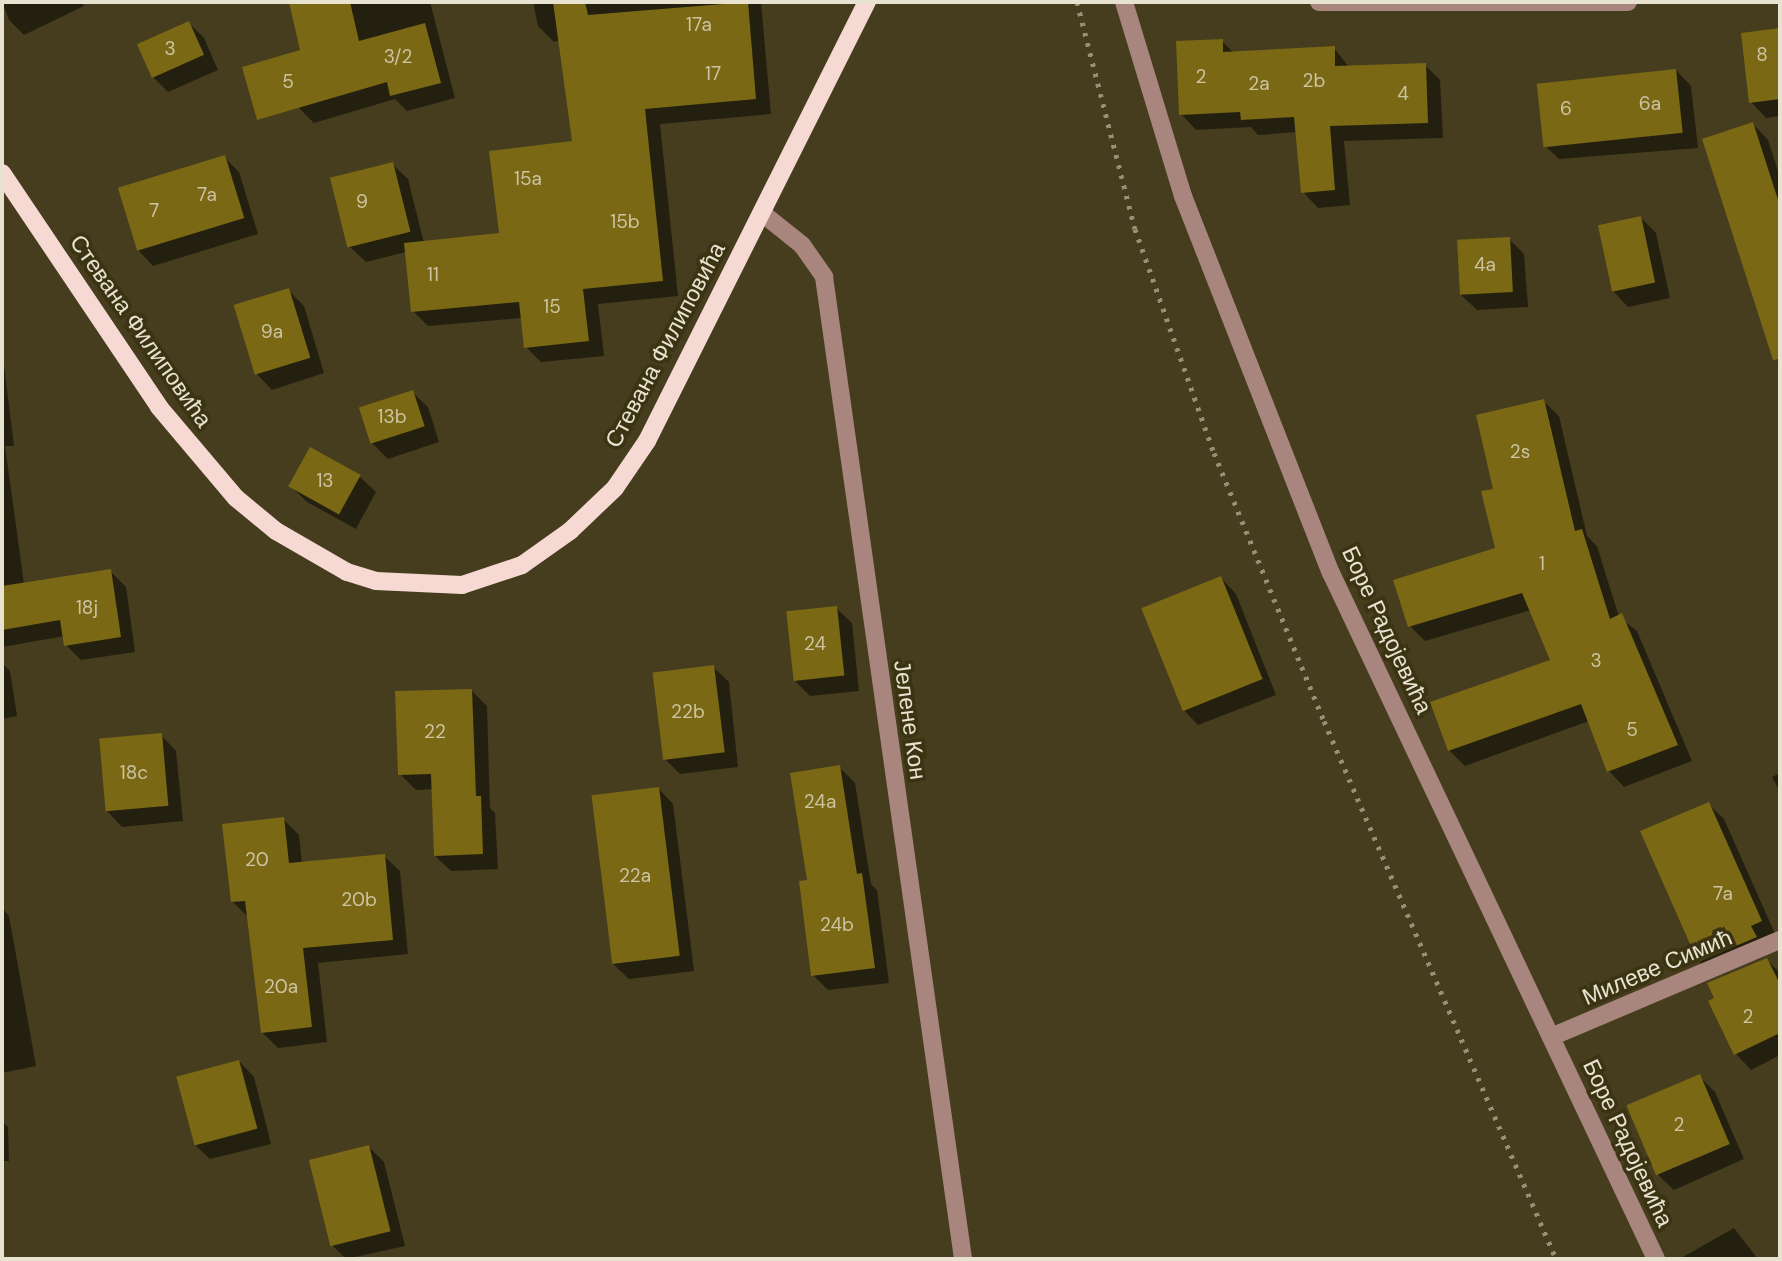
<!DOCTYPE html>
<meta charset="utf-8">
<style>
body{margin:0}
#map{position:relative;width:1782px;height:1261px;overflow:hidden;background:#453d1d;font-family:"DM Sans",sans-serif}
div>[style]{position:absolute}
.shadow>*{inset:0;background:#0007}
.building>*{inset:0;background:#7a6814;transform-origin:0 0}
.minor>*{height:18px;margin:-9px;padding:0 9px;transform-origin:9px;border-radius:9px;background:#a9867d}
.major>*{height:18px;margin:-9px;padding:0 9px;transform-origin:9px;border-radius:9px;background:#f6d9d2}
.rail>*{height:5px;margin-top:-2.5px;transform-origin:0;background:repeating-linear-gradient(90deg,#969077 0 3.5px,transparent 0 10.5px)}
span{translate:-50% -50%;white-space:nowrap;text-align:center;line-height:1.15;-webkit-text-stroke:7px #3b3312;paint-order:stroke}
.number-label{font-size:19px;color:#ccc4a2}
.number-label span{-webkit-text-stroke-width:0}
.street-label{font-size:23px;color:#e8e3d1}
.frame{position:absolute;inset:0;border:4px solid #e8e3d1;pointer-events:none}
</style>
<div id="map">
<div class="shadow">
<i style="clip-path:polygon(2px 2px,82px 2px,84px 6px,24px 35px,9px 20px)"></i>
<i style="clip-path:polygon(291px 2px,430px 2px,455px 98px,407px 111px,395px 99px,314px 123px,299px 108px,302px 51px)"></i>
<i style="clip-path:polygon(533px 2px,761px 2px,771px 114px,660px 124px,678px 296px,598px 304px,604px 356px,541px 362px,526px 347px,522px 318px,428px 326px,413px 311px,406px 252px,366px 262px,350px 247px,392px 164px,408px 179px,424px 243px,501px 235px,574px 142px,560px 40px,554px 42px,538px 26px)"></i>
<i style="clip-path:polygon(189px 23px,204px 38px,218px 70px,168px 92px,153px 77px)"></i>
<i style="clip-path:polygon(1780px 30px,1780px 116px,1766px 118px,1751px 102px,1743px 35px)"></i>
<i style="clip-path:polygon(1222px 41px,1234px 53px,1334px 48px,1349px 67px,1425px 65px,1440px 80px,1443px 138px,1344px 141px,1350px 205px,1318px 208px,1303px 192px,1297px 132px,1258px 135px,1251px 127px,1196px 130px,1181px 114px)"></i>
<i style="clip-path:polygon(1676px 70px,1691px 86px,1698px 148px,1559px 159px,1543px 144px)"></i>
<i style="clip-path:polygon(1753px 124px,1768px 140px,1780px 177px,1780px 368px,1704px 140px)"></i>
<i style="clip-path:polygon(224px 157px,239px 172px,258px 234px,153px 266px,138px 250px)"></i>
<i style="clip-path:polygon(1640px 217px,1656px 233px,1670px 298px,1628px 307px,1613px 291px)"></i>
<i style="clip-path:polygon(1509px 239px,1524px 254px,1528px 307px,1477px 310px,1461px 295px)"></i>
<i style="clip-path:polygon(288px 290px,304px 306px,324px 373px,272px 390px,257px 374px)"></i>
<i style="clip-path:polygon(2px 349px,14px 446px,5px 446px,24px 584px,110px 571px,126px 587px,135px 652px,81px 660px,66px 645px,65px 636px,2px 647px)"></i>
<i style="clip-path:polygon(412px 392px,428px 407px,439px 442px,388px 459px,372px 443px)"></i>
<i style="clip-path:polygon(1543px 401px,1559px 416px,1587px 536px,1597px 546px,1619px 617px,1637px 631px,1692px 761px,1624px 787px,1609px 771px,1589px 721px,1465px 766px,1449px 750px,1552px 661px,1531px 610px,1425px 641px,1410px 626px,1497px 549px,1495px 490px)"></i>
<i style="clip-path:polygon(311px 450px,360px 477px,376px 492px,356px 529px,307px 502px,291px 486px)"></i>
<i style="clip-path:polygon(1221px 578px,1236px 594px,1276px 695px,1198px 725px,1183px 709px)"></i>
<i style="clip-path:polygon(836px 608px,852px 623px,859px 691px,810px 696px,795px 681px)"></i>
<i style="clip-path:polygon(2px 663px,10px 671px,17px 716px,2px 719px)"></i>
<i style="clip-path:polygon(713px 667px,729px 682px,738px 767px,680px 774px,664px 758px)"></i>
<i style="clip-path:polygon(472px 691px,487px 706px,490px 808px,495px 813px,498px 869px,451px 871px,435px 856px,433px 789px,416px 790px,400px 774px)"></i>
<i style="clip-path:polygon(161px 735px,176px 751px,183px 821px,122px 827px,107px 811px)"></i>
<i style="clip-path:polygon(839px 767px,855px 783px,871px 884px,877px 890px,889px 983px,828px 990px,813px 975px,809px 882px)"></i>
<i style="clip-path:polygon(1780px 773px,1780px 792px,1772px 777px)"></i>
<i style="clip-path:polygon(658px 788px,673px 804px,694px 971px,629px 979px,613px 964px)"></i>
<i style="clip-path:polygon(1708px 804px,1724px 819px,1776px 936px,1715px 977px,1699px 961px)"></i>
<i style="clip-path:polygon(283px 819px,299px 835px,302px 864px,384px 856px,400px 871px,408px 954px,318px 963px,327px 1042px,278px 1048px,262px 1032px,249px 918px,233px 902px)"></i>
<i style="clip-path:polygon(2px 908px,9px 916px,36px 1066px,2px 1073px)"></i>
<i style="clip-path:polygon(1767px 960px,1780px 973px,1780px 1055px,1751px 1070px,1736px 1054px,1711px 1002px)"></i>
<i style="clip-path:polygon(239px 1061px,254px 1077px,271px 1144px,210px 1159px,194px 1144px)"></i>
<i style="clip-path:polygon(1700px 1077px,1715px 1092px,1744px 1159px,1674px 1190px,1658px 1175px)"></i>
<i style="clip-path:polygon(2px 1121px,8px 1127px,9px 1161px,2px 1161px)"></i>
<i style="clip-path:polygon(369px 1147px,384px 1162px,405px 1246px,346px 1259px,332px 1245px)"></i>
<i style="clip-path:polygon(1734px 1228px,1758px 1259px,1682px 1259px,1681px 1258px)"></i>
</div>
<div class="building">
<i style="clip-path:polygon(289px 2px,350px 2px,359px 41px,425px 23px,441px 83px,390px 96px,387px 82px,257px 120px,242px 67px,300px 50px)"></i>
<i style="clip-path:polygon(553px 2px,585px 2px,588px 15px,748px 2px,756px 99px,645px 109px,663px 281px,583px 289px,589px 341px,524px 348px,519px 302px,411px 312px,404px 243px,499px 233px,489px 151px,572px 141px)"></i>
<i style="left:189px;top:21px;width:37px;height:57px;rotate:66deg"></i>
<i style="clip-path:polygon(1780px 28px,1780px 99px,1749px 103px,1741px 33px)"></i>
<i style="clip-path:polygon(1223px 39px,1223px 52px,1335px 46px,1335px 66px,1426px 63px,1428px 123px,1330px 126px,1335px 190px,1301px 193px,1294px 117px,1241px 120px,1240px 112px,1179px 115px,1176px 41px)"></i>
<i style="left:1676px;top:69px;width:64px;height:140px;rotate:84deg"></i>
<i style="clip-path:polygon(1753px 122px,1780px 206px,1780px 359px,1773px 360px,1702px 139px)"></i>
<i style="left:225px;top:155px;width:66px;height:112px;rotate:73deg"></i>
<i style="left:393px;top:162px;width:72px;height:65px;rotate:76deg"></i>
<i style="left:1641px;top:216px;width:68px;height:44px;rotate:78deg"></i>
<i style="left:1510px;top:237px;width:55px;height:53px;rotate:87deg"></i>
<i style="left:289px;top:288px;width:73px;height:58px;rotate:73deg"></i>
<i style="left:413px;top:390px;width:38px;height:57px;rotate:72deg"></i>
<i style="clip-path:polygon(1544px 399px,1575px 531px,1582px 529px,1610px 619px,1622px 613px,1678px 745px,1607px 772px,1581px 704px,1448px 751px,1430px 702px,1550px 660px,1522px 593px,1408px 627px,1393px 580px,1495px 548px,1481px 491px,1493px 489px,1476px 415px)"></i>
<i style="left:310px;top:447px;width:58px;height:45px;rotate:29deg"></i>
<i style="clip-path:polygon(111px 569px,121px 637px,64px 646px,60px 620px,2px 630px,2px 586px)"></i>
<i style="left:1221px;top:576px;width:111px;height:86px;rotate:68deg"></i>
<i style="left:837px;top:606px;width:70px;height:51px;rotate:84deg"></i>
<i style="left:714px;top:665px;width:88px;height:62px;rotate:83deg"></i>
<i style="clip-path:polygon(472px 689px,476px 796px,481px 796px,483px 854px,434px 856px,431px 774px,398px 775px,395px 691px)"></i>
<i style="left:162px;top:733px;width:73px;height:63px;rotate:85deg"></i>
<i style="clip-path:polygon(840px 765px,857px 874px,862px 873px,875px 968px,811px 976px,799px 881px,807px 880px,790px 773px)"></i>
<i style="left:659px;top:787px;width:170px;height:68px;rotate:83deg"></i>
<i style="clip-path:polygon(1709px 802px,1762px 921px,1751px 926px,1757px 937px,1698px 962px,1640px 831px)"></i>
<i style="clip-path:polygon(284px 817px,289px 863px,385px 854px,393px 940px,303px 948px,312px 1027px,261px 1033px,245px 901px,231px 902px,222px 824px)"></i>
<i style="clip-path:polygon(1767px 958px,1780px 984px,1780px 1033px,1734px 1055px,1708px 1001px,1714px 998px,1707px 983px)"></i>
<i style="left:239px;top:1060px;width:71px;height:65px;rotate:75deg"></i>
<i style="left:1700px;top:1074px;width:76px;height:80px;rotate:67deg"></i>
<i style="left:369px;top:1145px;width:89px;height:62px;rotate:76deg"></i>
</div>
<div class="minor">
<i style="left:1124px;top:2px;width:203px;rotate:73.1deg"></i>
<i style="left:1183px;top:196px;width:405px;rotate:68.6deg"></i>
<i style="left:1331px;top:573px;width:759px;rotate:64.65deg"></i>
<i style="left:1319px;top:2px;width:309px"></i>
<i style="left:762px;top:213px;width:51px;rotate:38.7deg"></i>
<i style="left:802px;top:245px;width:39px;rotate:55deg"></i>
<i style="left:824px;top:277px;width:992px;rotate:81.94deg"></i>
<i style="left:1551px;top:1037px;width:249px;rotate:-23deg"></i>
</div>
<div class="major">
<i style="left:2px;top:173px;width:282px;rotate:56.1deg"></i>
<i style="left:159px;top:407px;width:119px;rotate:49.8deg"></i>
<i style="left:236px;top:498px;width:52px;rotate:39.5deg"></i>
<i style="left:276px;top:531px;width:82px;rotate:30deg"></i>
<i style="left:347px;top:572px;width:30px;rotate:17deg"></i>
<i style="left:376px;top:581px;width:86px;rotate:2.7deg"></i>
<i style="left:462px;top:585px;width:63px;rotate:-18.4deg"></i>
<i style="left:522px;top:565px;width:59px;rotate:-35.3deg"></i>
<i style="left:570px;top:531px;width:62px;rotate:-43.7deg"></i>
<i style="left:615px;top:488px;width:57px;rotate:-55.8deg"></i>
<i style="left:647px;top:441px;width:491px;rotate:-63.4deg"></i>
</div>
<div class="rail">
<i style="left:1077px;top:2px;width:234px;rotate:75.7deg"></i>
<i style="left:1135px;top:229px;width:238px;rotate:70.6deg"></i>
<i style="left:1214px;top:453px;width:290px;rotate:67.7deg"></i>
<i style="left:1324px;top:721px;width:586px;rotate:66.67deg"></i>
</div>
<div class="number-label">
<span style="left:699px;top:25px">17a</span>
<span style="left:170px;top:49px">3</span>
<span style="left:1762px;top:55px">8</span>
<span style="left:398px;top:57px">3/2</span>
<span style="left:713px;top:74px">17</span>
<span style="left:1201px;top:77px">2</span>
<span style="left:1314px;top:81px">2b</span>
<span style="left:288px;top:82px">5</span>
<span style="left:1259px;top:84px">2a</span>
<span style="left:1403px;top:94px">4</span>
<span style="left:1650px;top:104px">6a</span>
<span style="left:1566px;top:109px">6</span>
<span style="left:528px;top:179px">15a</span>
<span style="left:207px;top:195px">7a</span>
<span style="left:362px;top:202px">9</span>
<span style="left:154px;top:211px">7</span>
<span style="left:625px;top:222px">15b</span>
<span style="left:1485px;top:265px">4a</span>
<span style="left:433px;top:275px">11</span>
<span style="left:552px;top:307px">15</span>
<span style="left:272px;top:332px">9a</span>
<span style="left:392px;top:417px">13b</span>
<span style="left:1520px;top:452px">2s</span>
<span style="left:325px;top:481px">13</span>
<span style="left:1542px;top:564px">1</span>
<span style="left:87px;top:608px">18j</span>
<span style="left:815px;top:644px">24</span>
<span style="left:1596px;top:661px">3</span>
<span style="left:688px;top:712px">22b</span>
<span style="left:1632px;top:730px">5</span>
<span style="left:435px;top:732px">22</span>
<span style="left:134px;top:773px">18c</span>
<span style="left:820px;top:802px">24a</span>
<span style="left:257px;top:860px">20</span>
<span style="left:635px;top:876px">22a</span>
<span style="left:1723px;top:894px">7a</span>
<span style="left:359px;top:900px">20b</span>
<span style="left:837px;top:925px">24b</span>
<span style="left:281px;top:987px">20a</span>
<span style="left:1748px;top:1017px">2</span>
<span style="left:1679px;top:1125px">2</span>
</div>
<div class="street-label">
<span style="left:141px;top:331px;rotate:55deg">Стевана Филиповића</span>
<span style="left:665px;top:345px;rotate:-62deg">Стевана Филиповића</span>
<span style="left:1387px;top:630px;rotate:65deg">Боре Радојевића</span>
<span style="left:910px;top:720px;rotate:82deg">Јелене Кон</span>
<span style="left:1657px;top:967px;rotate:-23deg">Милеве Симић</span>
<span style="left:1628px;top:1143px;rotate:65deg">Боре Радојевића</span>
</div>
<div class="frame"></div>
</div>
